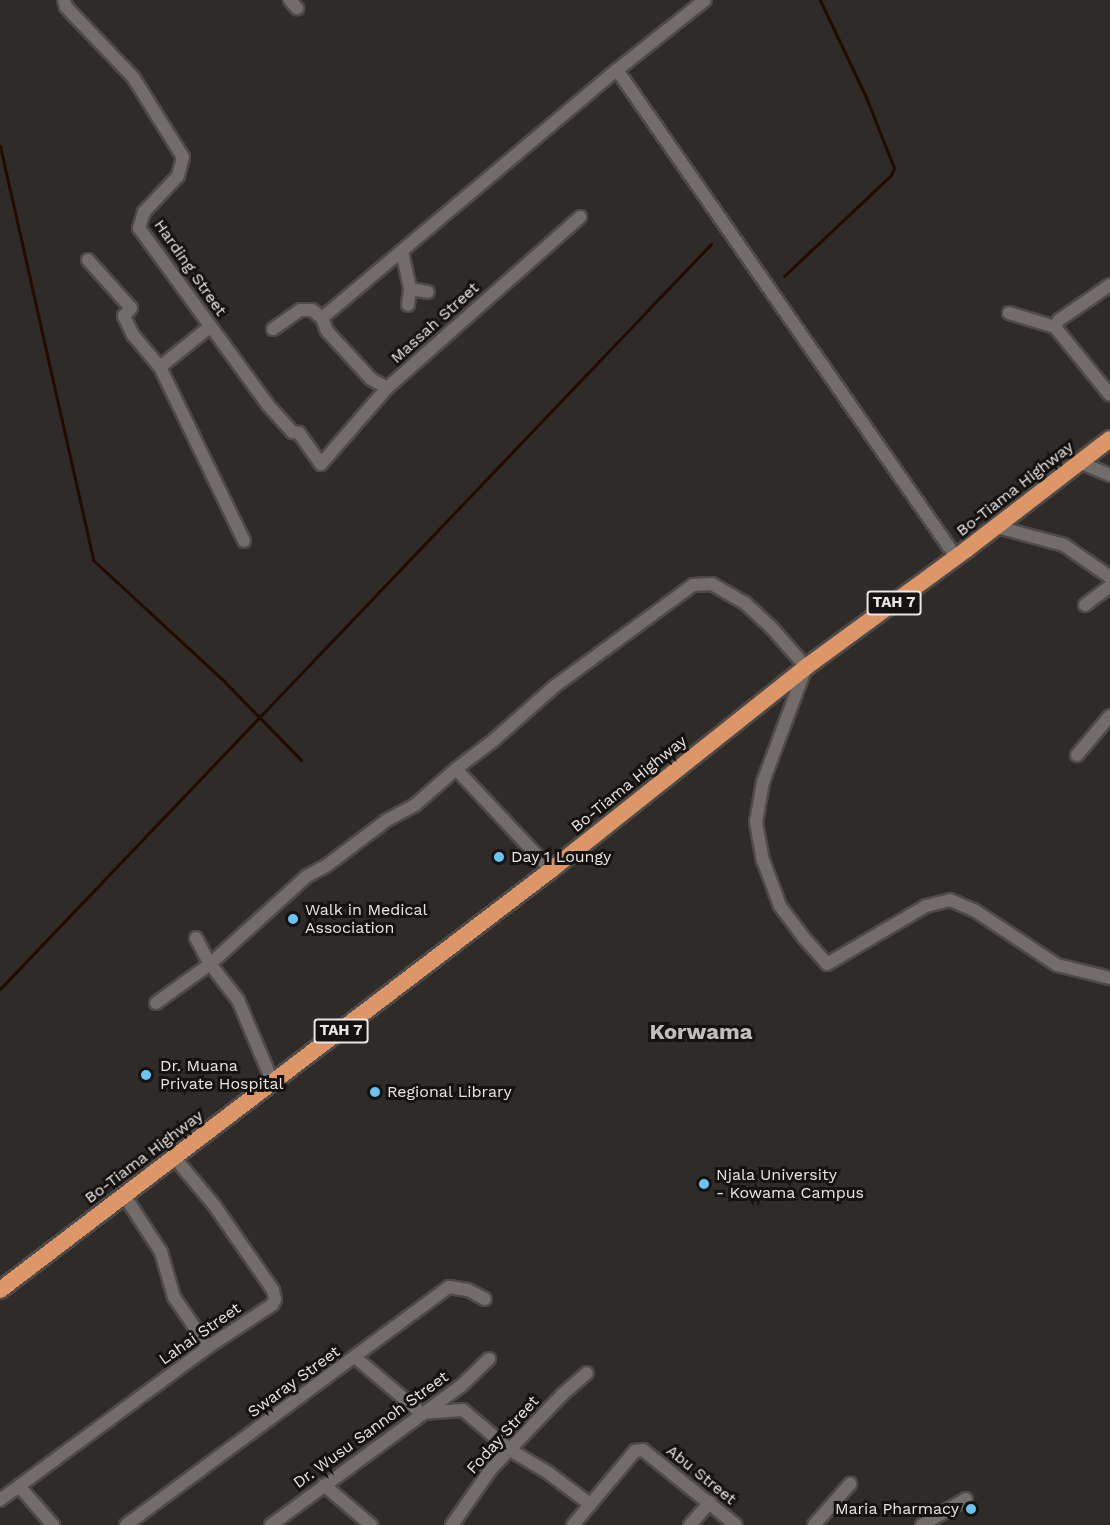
<!DOCTYPE html>
<style>
body{margin:0}
#map{position:relative;width:1110px;height:1525px;overflow:hidden;background:#2f2b28;font-family:"Work Sans",sans-serif}
div>[style]{position:absolute}
.stream>*{height:3px;margin:-1.5px;padding:0 1.5px;transform-origin:1.5px;border-radius:1.5px;background:#230b00}
.roads{filter:drop-shadow(2px 0 #4d4a48) drop-shadow(-2px 0 #4d4a48) drop-shadow(0 2px #4d4a48) drop-shadow(0 -2px #4d4a48)}
.minor>*{height:12px;margin:-6px;padding:0 6px;transform-origin:6px;border-radius:6px;background:#726d6a}
.trunk>*{height:16px;margin:-8px;padding:0 8px;transform-origin:8px;border-radius:8px;background:#dd9667}
.dots>*{width:16px;height:16px;translate:-50% -50%;box-sizing:border-box;border:3px solid #151312;border-radius:50%}
span{translate:-50% -50%;white-space:nowrap;text-align:center;line-height:1.15;-webkit-text-stroke:6px #151312;paint-order:stroke}
.shield-label span{padding:2px 4px;background:#151312;border:2px solid;border-radius:4px;-webkit-text-stroke-width:0}
.shield-label{font-size:15px;color:#e8e5e4;font-weight:700}
.street-label{font-size:16px;color:#e8e5e4}
.poi-label{font-size:16px;color:#e8e5e4}
.left{translate:0 -50%;text-align:left}
.right{translate:-100% -50%;text-align:right}
.district-label{font-size:22px;color:#c3bdba;font-weight:700}
</style>
<div id="map">
<div class="stream">
<i style="left:0;top:146px;width:424px;rotate:77.3deg"></i>
<i style="left:93px;top:560px;width:177px;rotate:42.7deg"></i>
<i style="left:223px;top:680px;width:112px;rotate:45.7deg"></i>
<i style="left:784px;top:276px;width:147px;rotate:-43.3deg"></i>
<i style="left:891px;top:175px;width:8px;rotate:-67deg"></i>
<i style="left:894px;top:168px;width:76px;rotate:-111.5deg"></i>
<i style="left:866px;top:97px;width:107px;rotate:-115.4deg"></i>
<i style="left:0;top:989px;width:1030px;rotate:-46.34deg"></i>
</div>
<div class="roads">
<div class="minor">
<i style="left:64px;top:0;width:7px;rotate:74deg"></i>
<i style="left:66px;top:7px;width:97px;rotate:46.3deg"></i>
<i style="left:133px;top:77px;width:94px;rotate:58deg"></i>
<i style="left:183px;top:157px;width:20px;rotate:105deg"></i>
<i style="left:178px;top:176px;width:50px;rotate:133.4deg"></i>
<i style="left:144px;top:212px;width:17px;rotate:107deg"></i>
<i style="left:139px;top:228px;width:219px;rotate:53.9deg"></i>
<i style="left:268px;top:405px;width:36px;rotate:48deg"></i>
<i style="left:292px;top:432px;width:7px;rotate:8deg"></i>
<i style="left:299px;top:433px;width:38px;rotate:55deg"></i>
<i style="left:321px;top:464px;width:101px;rotate:-49deg"></i>
<i style="left:387px;top:388px;width:258px;rotate:-41.5deg"></i>
<i style="left:290px;top:0;width:11px;rotate:49deg"></i>
<i style="left:617px;top:70px;width:593px;rotate:55.16deg"></i>
<i style="left:402px;top:251px;width:39px;rotate:78deg"></i>
<i style="left:410px;top:289px;width:16px;rotate:97deg"></i>
<i style="left:88px;top:260px;width:64px;rotate:48.1deg"></i>
<i style="left:131px;top:308px;width:11px;rotate:131deg"></i>
<i style="left:124px;top:316px;width:21px;rotate:65deg"></i>
<i style="left:133px;top:335px;width:42px;rotate:49.8deg"></i>
<i style="left:160px;top:367px;width:193px;rotate:64.2deg"></i>
<i style="left:1110px;top:285px;width:62px;rotate:145.5deg"></i>
<i style="left:1059px;top:320px;width:8px;rotate:120deg"></i>
<i style="left:1055px;top:327px;width:87px;rotate:51deg"></i>
<i style="left:410px;top:289px;width:18px;rotate:9deg"></i>
<i style="left:1009px;top:313px;width:48px;rotate:16.9deg"></i>
<i style="left:322px;top:318px;width:385px;rotate:-40.1deg"></i>
<i style="left:617px;top:70px;width:112px;rotate:-38.5deg"></i>
<i style="left:273px;top:329px;width:33px;rotate:-35deg"></i>
<i style="left:300px;top:310px;width:12px"></i>
<i style="left:312px;top:310px;width:13px;rotate:39deg"></i>
<i style="left:322px;top:318px;width:14px;rotate:69deg"></i>
<i style="left:327px;top:331px;width:65px;rotate:47.5deg"></i>
<i style="left:371px;top:379px;width:18px;rotate:29deg"></i>
<i style="left:160px;top:367px;width:65px;rotate:-38.8deg"></i>
<i style="left:1079px;top:462px;width:34px;rotate:23deg"></i>
<i style="left:997px;top:527px;width:69px;rotate:15deg"></i>
<i style="left:1064px;top:545px;width:56px;rotate:34.8deg"></i>
<i style="left:1085px;top:605px;width:31px;rotate:-37deg"></i>
<i style="left:1077px;top:755px;width:51px;rotate:-49.8deg"></i>
<i style="left:456px;top:769px;width:48px;rotate:-37.3deg"></i>
<i style="left:494px;top:740px;width:81px;rotate:-41.5deg"></i>
<i style="left:555px;top:686px;width:171px;rotate:-36.2deg"></i>
<i style="left:693px;top:585px;width:19px;rotate:-3deg"></i>
<i style="left:712px;top:584px;width:38px;rotate:30deg"></i>
<i style="left:745px;top:603px;width:34px;rotate:43deg"></i>
<i style="left:770px;top:626px;width:55px;rotate:48.7deg"></i>
<i style="left:806px;top:667px;width:123px;rotate:110.5deg"></i>
<i style="left:763px;top:782px;width:41px;rotate:99.9deg"></i>
<i style="left:756px;top:822px;width:39px;rotate:80deg"></i>
<i style="left:763px;top:860px;width:49px;rotate:69.7deg"></i>
<i style="left:780px;top:906px;width:39px;rotate:53deg"></i>
<i style="left:803px;top:937px;width:36px;rotate:48deg"></i>
<i style="left:827px;top:964px;width:115px;rotate:-30.4deg"></i>
<i style="left:926px;top:906px;width:25px;rotate:-14deg"></i>
<i style="left:950px;top:900px;width:26px;rotate:23deg"></i>
<i style="left:974px;top:910px;width:100px;rotate:33.5deg"></i>
<i style="left:1057px;top:965px;width:55px;rotate:13.8deg"></i>
<i style="left:196px;top:938px;width:30px;rotate:62deg"></i>
<i style="left:210px;top:964px;width:46px;rotate:52.1deg"></i>
<i style="left:238px;top:1000px;width:90px;rotate:67.1deg"></i>
<i style="left:156px;top:1003px;width:67px;rotate:-35.8deg"></i>
<i style="left:210px;top:964px;width:131px;rotate:-42.2deg"></i>
<i style="left:307px;top:876px;width:21px;rotate:-28deg"></i>
<i style="left:326px;top:866px;width:76px;rotate:-37deg"></i>
<i style="left:387px;top:820px;width:32px;rotate:-28deg"></i>
<i style="left:415px;top:805px;width:55px;rotate:-41.3deg"></i>
<i style="left:456px;top:769px;width:139px;rotate:46.8deg"></i>
<i style="left:124px;top:1195px;width:68px;rotate:57deg"></i>
<i style="left:161px;top:1252px;width:47px;rotate:73.9deg"></i>
<i style="left:174px;top:1297px;width:60px;rotate:55.8deg"></i>
<i style="left:356px;top:1358px;width:85px;rotate:40.2deg"></i>
<i style="left:421px;top:1413px;width:42px;rotate:-4.1deg"></i>
<i style="left:463px;top:1410px;width:62px;rotate:40.4deg"></i>
<i style="left:510px;top:1450px;width:43px;rotate:30.7deg"></i>
<i style="left:547px;top:1472px;width:54px;rotate:36.7deg"></i>
<i style="left:324px;top:1485px;width:62px;rotate:40.4deg"></i>
<i style="left:19px;top:1486px;width:52px;rotate:48.9deg"></i>
<i style="left:0;top:1500px;width:258px;rotate:-36.3deg"></i>
<i style="left:208px;top:1347px;width:77px;rotate:-33.3deg"></i>
<i style="left:272px;top:1305px;width:7px;rotate:-63deg"></i>
<i style="left:275px;top:1299px;width:9px;rotate:-103deg"></i>
<i style="left:273px;top:1290px;width:103px;rotate:-124.8deg"></i>
<i style="left:214px;top:1205px;width:62px;rotate:-129.8deg"></i>
<i style="left:126px;top:1525px;width:401px;rotate:-36.4deg"></i>
<i style="left:449px;top:1287px;width:19px;rotate:9deg"></i>
<i style="left:468px;top:1290px;width:19px;rotate:28deg"></i>
<i style="left:271px;top:1525px;width:235px;rotate:-36.2deg"></i>
<i style="left:461px;top:1386px;width:39px;rotate:-44deg"></i>
<i style="left:452px;top:1525px;width:68px;rotate:-55.1deg"></i>
<i style="left:491px;top:1469px;width:105px;rotate:-46.2deg"></i>
<i style="left:564px;top:1393px;width:30px;rotate:-41deg"></i>
<i style="left:573px;top:1525px;width:97px;rotate:-50deg"></i>
<i style="left:635px;top:1451px;width:8px;rotate:-7deg"></i>
<i style="left:643px;top:1450px;width:119px;rotate:38.9deg"></i>
<i style="left:690px;top:1525px;width:30px;rotate:-49deg"></i>
<i style="left:814px;top:1525px;width:55px;rotate:-48.7deg"></i>
<i style="left:922px;top:1525px;width:51px;rotate:-30.6deg"></i>
</div>
<div class="trunk">
<i style="left:0;top:1290px;width:693px;rotate:-37.32deg"></i>
<i style="left:551px;top:870px;width:326px;rotate:-38.5deg"></i>
<i style="left:806px;top:667px;width:200px;rotate:-36.2deg"></i>
<i style="left:967px;top:549px;width:180px;rotate:-37.6deg"></i>
</div>
</div>
<div class="dots">
<i style="left:499px;top:857px;background:#6ac3f2"></i>
<i style="left:293px;top:919px;background:#6ac3f2"></i>
<i style="left:146px;top:1075px;background:#6ac3f2"></i>
<i style="left:375px;top:1092px;background:#6ac3f2"></i>
<i style="left:704px;top:1184px;background:#6ac3f2"></i>
<i style="left:971px;top:1509px;background:#6ac3f2"></i>
</div>
<div class="shield-label">
<span style="left:894px;top:603px">TAH 7</span>
<span style="left:341px;top:1031px">TAH 7</span>
</div>
<div class="street-label">
<span style="left:190px;top:268px;rotate:55deg">Harding Street</span>
<span style="left:435px;top:323px;rotate:-42deg">Massah Street</span>
<span style="left:1015px;top:489px;rotate:-38deg">Bo-Tiama Highway</span>
<span style="left:629px;top:784px;rotate:-39deg">Bo-Tiama Highway</span>
<span style="left:144px;top:1157px;rotate:-37deg">Bo-Tiama Highway</span>
<span style="left:200px;top:1334px;rotate:-35deg">Lahai Street</span>
<span style="left:294px;top:1382px;rotate:-36deg">Swaray Street</span>
<span style="left:371px;top:1430px;rotate:-36deg">Dr. Wusu Sannoh Street</span>
<span style="left:503px;top:1435px;rotate:-48deg">Foday Street</span>
<span style="left:701px;top:1475px;rotate:39deg">Abu Street</span>
</div>
<div class="poi-label">
<span class="left" style="left:511px;top:857px">Day 1 Loungy</span>
<span class="left" style="left:305px;top:919px">Walk in Medical<br>Association</span>
<span class="left" style="left:160px;top:1075px">Dr. Muana<br>Private Hospital</span>
<span class="left" style="left:387px;top:1092px">Regional Library</span>
<span class="left" style="left:716px;top:1184px">Njala University<br>- Kowama Campus</span>
<span class="right" style="left:959px;top:1509px">Maria Pharmacy</span>
</div>
<div class="district-label">
<span style="left:701px;top:1032px">Korwama</span>
</div>
</div>
